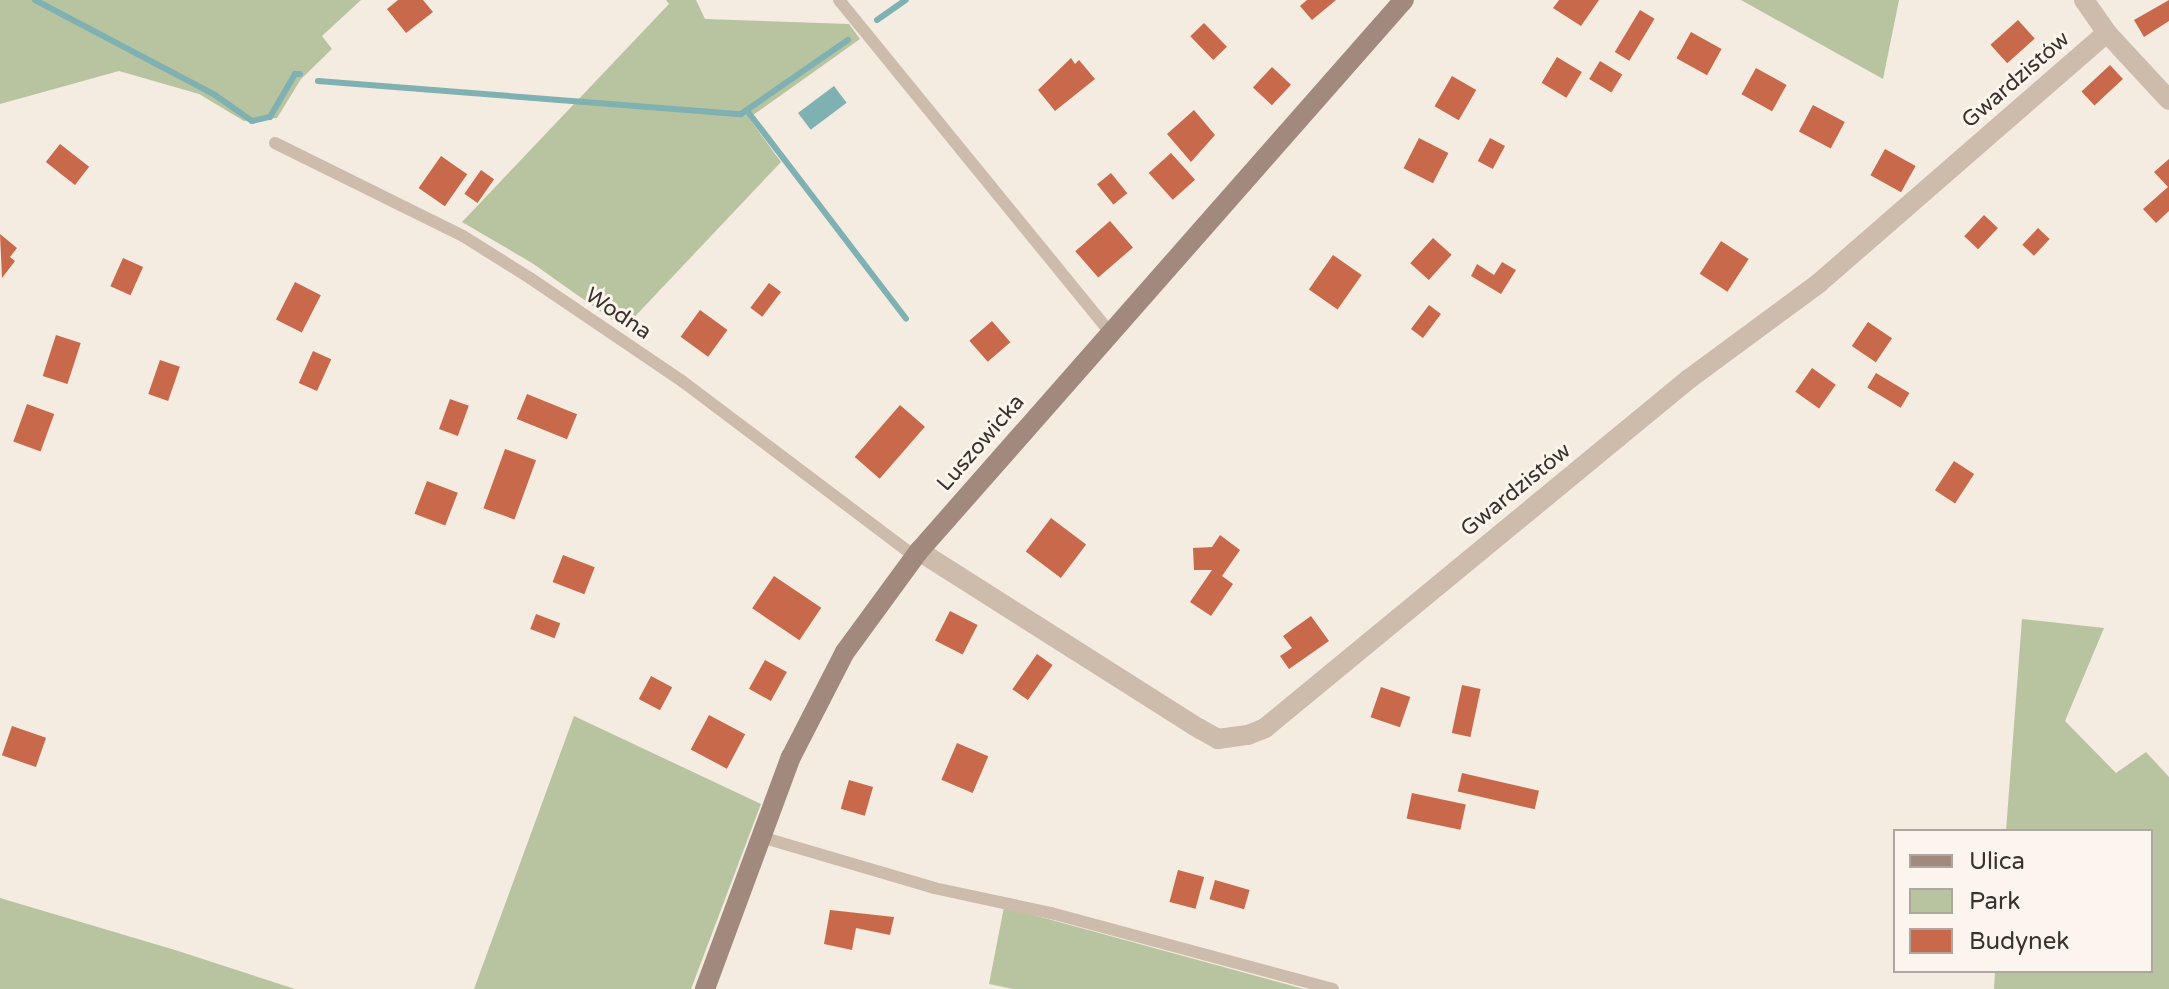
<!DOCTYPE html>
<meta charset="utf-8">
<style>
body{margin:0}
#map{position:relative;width:2169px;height:989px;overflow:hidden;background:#f4ebe1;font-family:"Varela Round",sans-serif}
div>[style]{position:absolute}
.green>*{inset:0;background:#b8c4a0}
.water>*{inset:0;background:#7fb0b2;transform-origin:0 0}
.stream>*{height:6px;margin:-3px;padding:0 3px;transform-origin:3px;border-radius:3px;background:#7fb0b2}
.building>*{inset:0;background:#c8694b;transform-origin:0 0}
.lane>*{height:12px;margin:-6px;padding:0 6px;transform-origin:6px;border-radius:6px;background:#cdbbac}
.street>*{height:20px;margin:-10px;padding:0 10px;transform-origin:10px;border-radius:10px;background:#cdbbac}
.secondary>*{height:20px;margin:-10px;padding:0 10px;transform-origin:10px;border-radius:10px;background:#a18a7d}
span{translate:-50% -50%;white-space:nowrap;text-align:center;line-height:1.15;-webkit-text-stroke:6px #fbf5ee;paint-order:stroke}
.street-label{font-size:22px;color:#3b302b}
.legend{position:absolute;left:1893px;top:829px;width:260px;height:144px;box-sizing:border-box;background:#fbf5ee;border:2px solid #aea6a0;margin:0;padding:10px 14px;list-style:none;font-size:24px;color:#3b302b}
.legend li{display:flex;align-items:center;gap:16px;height:40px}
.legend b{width:40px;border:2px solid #aea6a0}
</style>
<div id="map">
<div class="green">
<i style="clip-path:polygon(0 0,361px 0,322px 36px,332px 49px,301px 79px,277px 118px,244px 121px,199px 94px,119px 71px,0 104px)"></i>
<i style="clip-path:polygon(666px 0,696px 0,705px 19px,849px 24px,860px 39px,749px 118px,781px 162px,624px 328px,532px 263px,462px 222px,669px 4px)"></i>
<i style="clip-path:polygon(1741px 0,1899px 0,1883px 79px)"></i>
<i style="clip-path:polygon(2022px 619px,2104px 628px,2065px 721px,2116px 773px,2146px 752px,2169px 777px,2169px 989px,1994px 989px,1995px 971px,2151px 971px,2151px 831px,2006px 831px)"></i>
<i style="clip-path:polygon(574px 716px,761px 804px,691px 989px,474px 989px)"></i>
<i style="clip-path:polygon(0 898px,175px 950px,295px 989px,0 989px)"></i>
<i style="clip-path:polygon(1004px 907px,1304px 989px,1013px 989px,989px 984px)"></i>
</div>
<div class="water">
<i style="left:834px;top:86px;width:21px;height:45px;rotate:53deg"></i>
</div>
<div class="stream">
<i style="left:35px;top:0;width:204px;rotate:27.8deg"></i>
<i style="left:215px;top:95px;width:45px;rotate:35.1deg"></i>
<i style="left:252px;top:121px;width:18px;rotate:-13deg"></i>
<i style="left:270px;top:117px;width:50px;rotate:-59.8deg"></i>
<i style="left:295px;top:74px;width:5px"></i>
<i style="left:877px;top:20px;width:35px;rotate:-35deg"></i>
<i style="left:318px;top:81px;width:424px;rotate:4.5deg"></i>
<i style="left:741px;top:114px;width:130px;rotate:-34.7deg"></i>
<i style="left:748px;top:112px;width:260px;rotate:52.6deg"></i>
</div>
<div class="building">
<i style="clip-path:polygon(398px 0,423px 0,433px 12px,406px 33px,387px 9px)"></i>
<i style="clip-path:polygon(1307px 0,1336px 0,1312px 20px,1300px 6px)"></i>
<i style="clip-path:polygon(1559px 0,1599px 0,1581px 26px,1553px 8px)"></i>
<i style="clip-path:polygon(2169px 0,2169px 21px,2144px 37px,2134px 20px)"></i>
<i style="left:1640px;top:10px;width:17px;height:49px;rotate:31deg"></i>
<i style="left:2018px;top:20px;width:25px;height:37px;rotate:48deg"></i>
<i style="left:1204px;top:23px;width:33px;height:19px;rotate:46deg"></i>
<i style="left:1691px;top:32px;width:35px;height:30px;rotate:29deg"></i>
<i style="left:1557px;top:57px;width:29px;height:30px;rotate:31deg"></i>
<i style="clip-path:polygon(1071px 58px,1075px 64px,1079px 60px,1095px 79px,1055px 111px,1038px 90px)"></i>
<i style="left:1600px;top:61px;width:26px;height:21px;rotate:31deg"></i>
<i style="left:2110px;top:65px;width:19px;height:39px;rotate:47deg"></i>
<i style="left:1272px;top:67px;width:26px;height:28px;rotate:43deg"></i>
<i style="left:1756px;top:68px;width:35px;height:30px;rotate:29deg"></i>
<i style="left:1452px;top:76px;width:28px;height:35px;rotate:30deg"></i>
<i style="left:1813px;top:105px;width:36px;height:30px;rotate:28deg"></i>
<i style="clip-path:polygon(1194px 110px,1215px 135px,1191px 162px,1167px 134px)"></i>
<i style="left:1419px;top:138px;width:33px;height:34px;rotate:27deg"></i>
<i style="left:1490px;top:138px;width:17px;height:26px;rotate:28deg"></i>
<i style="left:60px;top:144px;width:37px;height:23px;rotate:38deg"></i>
<i style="left:1885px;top:149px;width:35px;height:30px;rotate:29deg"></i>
<i style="left:1171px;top:153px;width:36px;height:30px;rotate:48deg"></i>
<i style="left:441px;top:156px;width:32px;height:39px;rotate:35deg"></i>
<i style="clip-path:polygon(2169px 159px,2169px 211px,2156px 223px,2143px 209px,2168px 187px,2154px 172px)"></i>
<i style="left:481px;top:170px;width:16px;height:29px;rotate:35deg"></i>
<i style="left:1111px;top:173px;width:26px;height:18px;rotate:51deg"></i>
<i style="left:1984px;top:215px;width:19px;height:29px;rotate:43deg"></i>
<i style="left:1110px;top:221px;width:35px;height:46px;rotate:49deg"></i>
<i style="left:2038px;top:228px;width:16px;height:23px;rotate:43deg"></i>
<i style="clip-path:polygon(0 234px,17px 248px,10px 257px,15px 261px,2px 278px)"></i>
<i style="left:1433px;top:238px;width:25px;height:34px;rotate:42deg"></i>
<i style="left:1721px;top:241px;width:33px;height:39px;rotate:33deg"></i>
<i style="left:1333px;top:255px;width:35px;height:42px;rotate:35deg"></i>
<i style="left:123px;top:258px;width:22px;height:31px;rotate:24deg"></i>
<i style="clip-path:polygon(1502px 262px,1516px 270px,1501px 294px,1471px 276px,1477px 264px,1494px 275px)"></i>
<i style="left:295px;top:282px;width:29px;height:42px;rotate:27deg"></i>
<i style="left:769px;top:283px;width:15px;height:31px;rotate:37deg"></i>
<i style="left:1429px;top:305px;width:15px;height:30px;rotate:37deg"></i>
<i style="left:700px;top:310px;width:34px;height:33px;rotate:36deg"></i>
<i style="left:992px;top:321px;width:28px;height:30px;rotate:49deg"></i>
<i style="left:1868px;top:322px;width:29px;height:29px;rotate:34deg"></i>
<i style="left:56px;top:335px;width:26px;height:43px;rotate:18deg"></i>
<i style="left:313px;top:351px;width:20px;height:35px;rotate:24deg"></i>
<i style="left:160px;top:360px;width:21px;height:36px;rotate:19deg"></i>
<i style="left:1812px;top:368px;width:29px;height:29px;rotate:35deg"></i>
<i style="left:1876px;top:373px;width:39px;height:17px;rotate:31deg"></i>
<i style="left:527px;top:394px;width:54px;height:27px;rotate:22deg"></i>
<i style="left:450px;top:399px;width:20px;height:32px;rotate:20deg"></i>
<i style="left:27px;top:404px;width:29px;height:40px;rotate:20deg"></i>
<i style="left:900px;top:405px;width:33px;height:69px;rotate:41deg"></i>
<i style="left:505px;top:449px;width:33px;height:63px;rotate:20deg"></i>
<i style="left:1954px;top:461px;width:24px;height:35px;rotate:33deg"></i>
<i style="left:427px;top:481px;width:33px;height:35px;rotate:21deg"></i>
<i style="left:1051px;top:518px;width:44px;height:42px;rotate:37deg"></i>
<i style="clip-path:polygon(1220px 535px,1240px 550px,1222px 576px,1233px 584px,1211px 616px,1190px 602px,1212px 570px,1194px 570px,1193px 548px,1212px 547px)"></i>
<i style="left:563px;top:555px;width:34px;height:29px;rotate:21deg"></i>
<i style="left:774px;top:576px;width:57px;height:39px;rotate:34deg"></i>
<i style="left:950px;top:611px;width:31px;height:33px;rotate:27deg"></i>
<i style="left:536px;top:614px;width:26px;height:16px;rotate:21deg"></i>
<i style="clip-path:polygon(1311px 616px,1329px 641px,1289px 669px,1280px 656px,1292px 648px,1283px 636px)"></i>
<i style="left:1037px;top:654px;width:19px;height:43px;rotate:35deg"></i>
<i style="left:765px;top:660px;width:25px;height:33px;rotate:29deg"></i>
<i style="left:651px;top:676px;width:24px;height:26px;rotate:28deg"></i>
<i style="left:1462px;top:685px;width:19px;height:49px;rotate:12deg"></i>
<i style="left:1381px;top:687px;width:31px;height:32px;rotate:19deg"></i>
<i style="left:709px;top:715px;width:41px;height:39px;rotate:28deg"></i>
<i style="left:12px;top:726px;width:36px;height:31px;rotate:19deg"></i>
<i style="left:957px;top:743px;width:34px;height:40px;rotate:23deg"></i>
<i style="left:1462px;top:773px;width:79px;height:19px;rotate:13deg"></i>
<i style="left:849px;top:780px;width:25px;height:30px;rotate:16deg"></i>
<i style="left:1412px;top:793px;width:55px;height:26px;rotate:12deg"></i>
<i style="left:1178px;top:870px;width:27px;height:33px;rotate:15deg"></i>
<i style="left:1215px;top:880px;width:36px;height:20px;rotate:16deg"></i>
<i style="clip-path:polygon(830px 910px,894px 917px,890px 935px,856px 928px,852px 950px,824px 944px)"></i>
</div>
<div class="lane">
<i style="left:839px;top:0;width:429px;rotate:50.8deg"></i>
<i style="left:275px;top:143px;width:210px;rotate:26.3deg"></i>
<i style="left:463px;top:236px;width:79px;rotate:32.1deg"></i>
<i style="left:530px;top:278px;width:184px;rotate:34.1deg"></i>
<i style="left:682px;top:381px;width:291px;rotate:37deg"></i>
<i style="left:761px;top:837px;width:180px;rotate:16.4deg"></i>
<i style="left:934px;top:888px;width:120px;rotate:12.1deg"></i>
<i style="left:1051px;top:913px;width:292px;rotate:15.1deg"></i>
</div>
<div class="street">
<i style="left:2084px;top:0;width:40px;rotate:55.1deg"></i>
<i style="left:2107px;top:33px;width:91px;rotate:47.2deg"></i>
<i style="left:919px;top:551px;width:333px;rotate:32.4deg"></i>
<i style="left:1200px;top:729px;width:21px;rotate:29deg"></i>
<i style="left:1218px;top:739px;width:30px;rotate:-8deg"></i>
<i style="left:1248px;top:735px;width:18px;rotate:-22deg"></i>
<i style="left:1265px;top:728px;width:549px;rotate:-39.46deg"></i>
<i style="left:1689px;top:379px;width:162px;rotate:-36.4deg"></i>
<i style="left:1819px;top:283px;width:381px;rotate:-41deg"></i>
</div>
<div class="secondary">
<i style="left:705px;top:989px;width:247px;rotate:-69.7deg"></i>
<i style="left:791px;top:757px;width:118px;rotate:-62.8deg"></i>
<i style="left:845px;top:652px;width:125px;rotate:-53.8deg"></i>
<i style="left:919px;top:551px;width:734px;rotate:-48.65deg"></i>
</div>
<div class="street-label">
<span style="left:2016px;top:80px;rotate:-41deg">Gwardzistów</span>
<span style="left:618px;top:314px;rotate:34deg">Wodna</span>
<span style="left:981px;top:443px;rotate:-49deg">Luszowicka</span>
<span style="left:1516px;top:490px;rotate:-39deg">Gwardzistów</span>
</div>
<ul class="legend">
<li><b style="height:10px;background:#a18a7d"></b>Ulica</li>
<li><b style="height:22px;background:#b8c4a0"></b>Park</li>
<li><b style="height:22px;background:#c8694b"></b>Budynek</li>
</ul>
</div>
